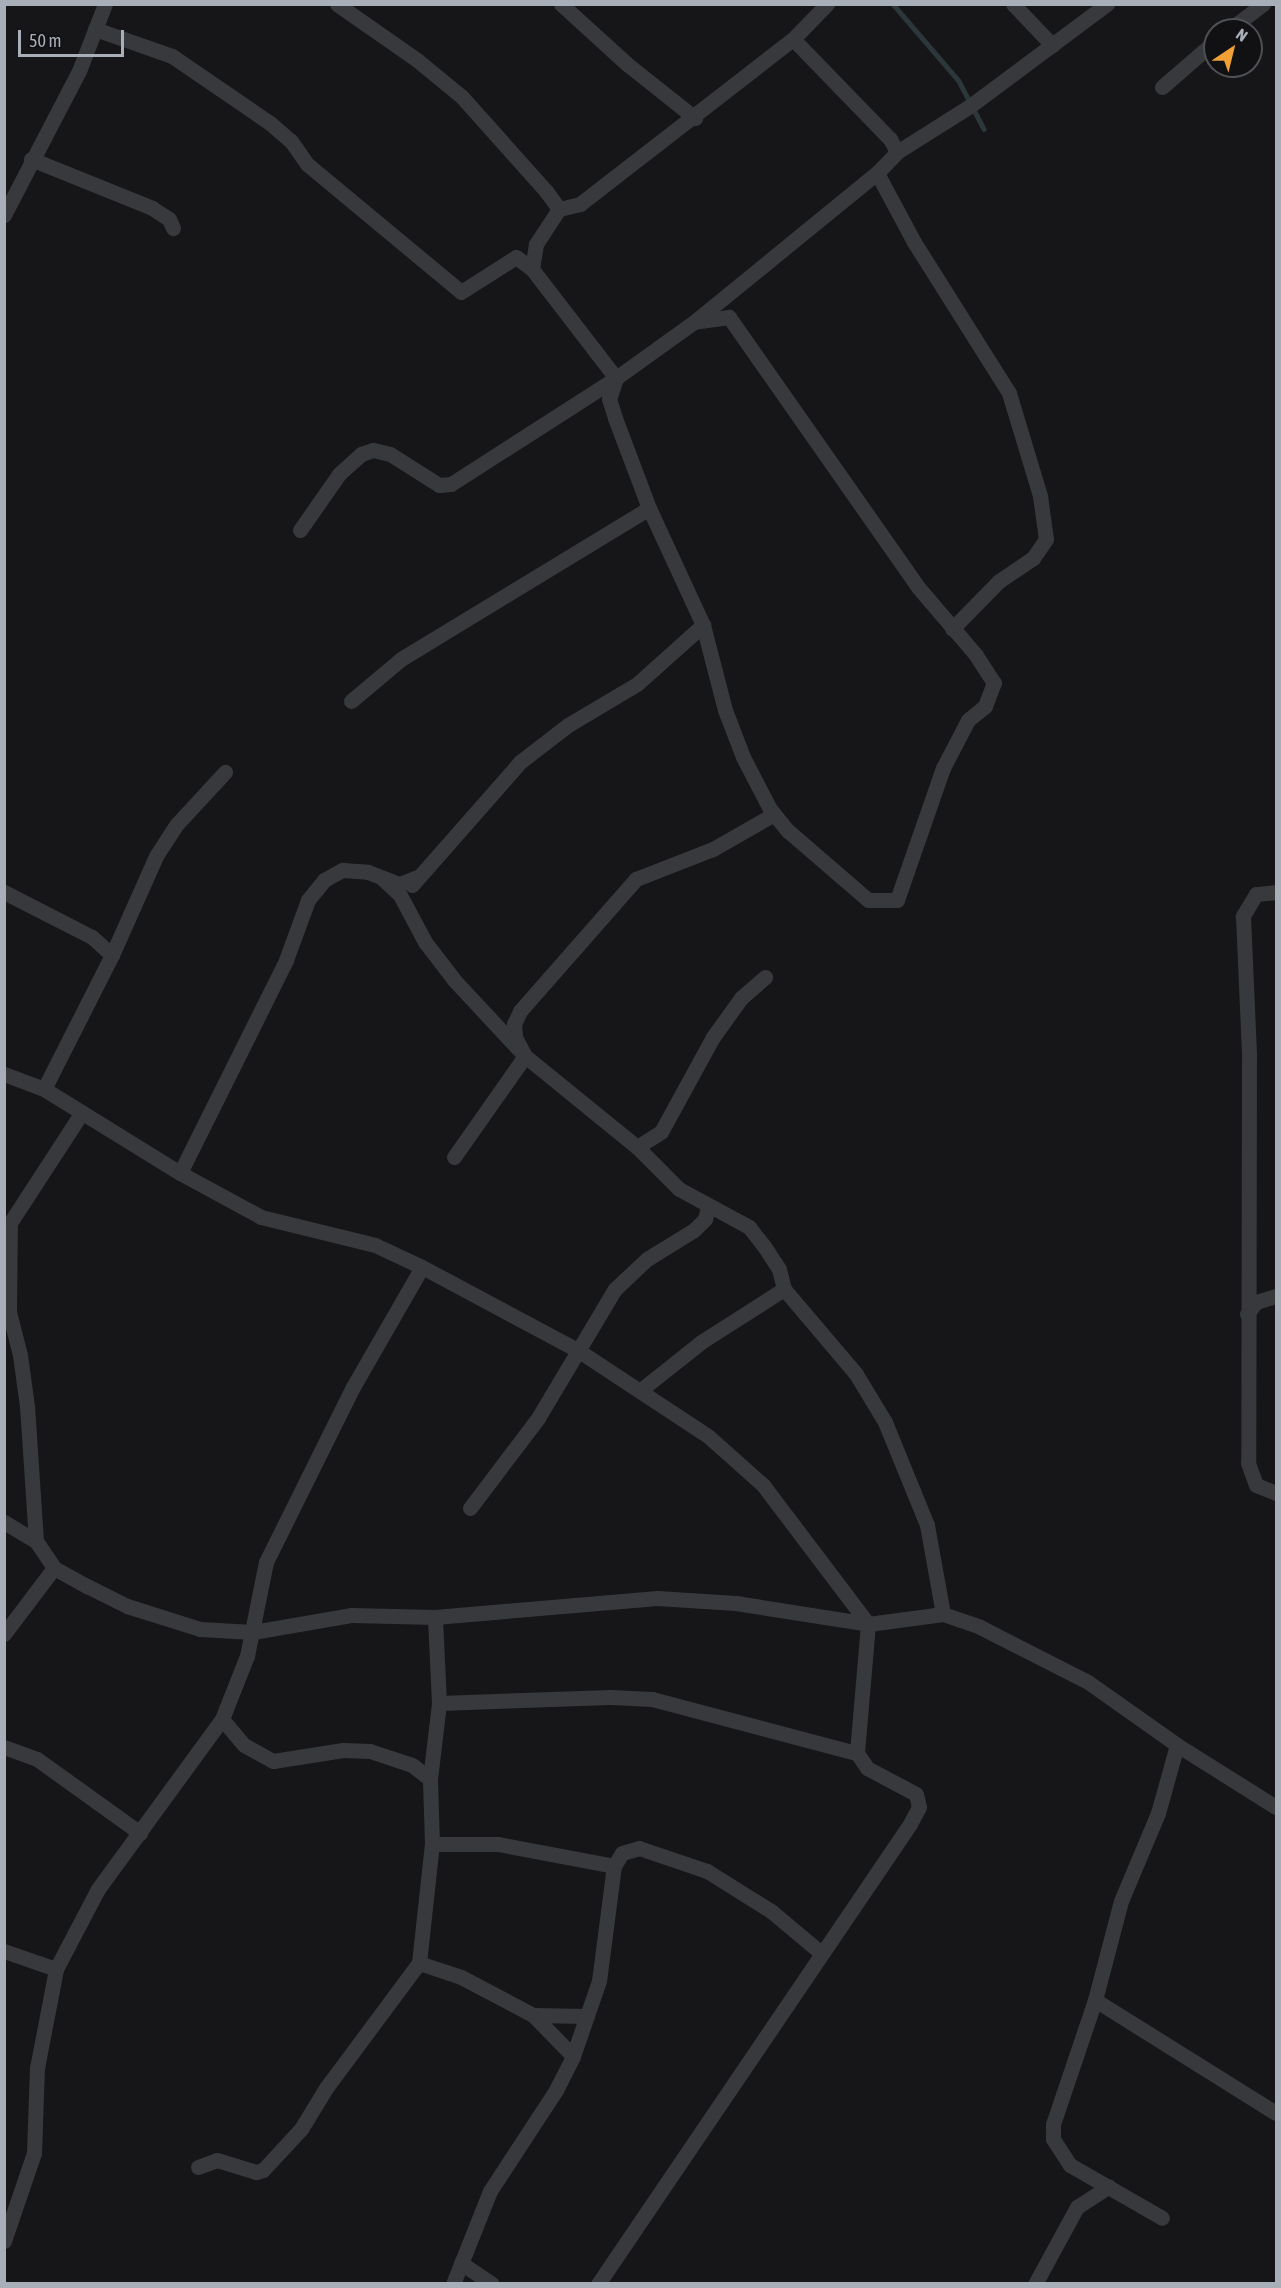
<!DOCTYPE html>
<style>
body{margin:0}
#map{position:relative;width:1281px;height:2288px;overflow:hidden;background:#161618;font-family:"Asap Condensed",sans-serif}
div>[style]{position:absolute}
.stream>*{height:4.5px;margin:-2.25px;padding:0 2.25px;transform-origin:2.25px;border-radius:2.25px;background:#2c373c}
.street>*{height:15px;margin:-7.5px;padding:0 7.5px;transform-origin:7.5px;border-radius:7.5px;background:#37393d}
span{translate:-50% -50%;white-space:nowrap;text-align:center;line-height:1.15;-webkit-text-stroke:4.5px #111113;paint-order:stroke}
.frame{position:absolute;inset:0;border:6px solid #a8afb8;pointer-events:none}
.north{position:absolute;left:1203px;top:18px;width:60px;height:60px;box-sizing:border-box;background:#111113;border:2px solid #4d5055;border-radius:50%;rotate:35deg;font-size:16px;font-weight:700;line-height:24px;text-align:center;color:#a8afb8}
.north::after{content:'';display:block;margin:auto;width:21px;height:27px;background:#f1a036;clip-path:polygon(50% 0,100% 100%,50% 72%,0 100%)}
.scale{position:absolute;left:18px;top:30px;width:106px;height:27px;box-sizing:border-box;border:3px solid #a8afb8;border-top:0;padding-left:8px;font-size:18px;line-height:21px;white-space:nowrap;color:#a8afb8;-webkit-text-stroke:4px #111113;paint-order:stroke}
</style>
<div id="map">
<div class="stream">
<i style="left:893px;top:4px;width:101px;rotate:49.4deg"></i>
<i style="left:959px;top:81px;width:54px;rotate:62.5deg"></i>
</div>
<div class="street">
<i style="left:337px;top:4px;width:98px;rotate:35deg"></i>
<i style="left:417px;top:60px;width:58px;rotate:39.4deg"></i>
<i style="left:462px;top:97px;width:126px;rotate:48.2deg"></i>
<i style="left:546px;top:191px;width:22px;rotate:54deg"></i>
<i style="left:559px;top:209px;width:42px;rotate:123.3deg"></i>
<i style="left:536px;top:244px;width:25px;rotate:99deg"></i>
<i style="left:561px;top:4px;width:89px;rotate:42.3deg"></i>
<i style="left:627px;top:64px;width:87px;rotate:38.5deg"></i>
<i style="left:1013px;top:4px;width:57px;rotate:46.4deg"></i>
<i style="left:95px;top:29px;width:82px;rotate:19.3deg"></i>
<i style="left:172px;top:56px;width:119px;rotate:34.4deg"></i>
<i style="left:270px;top:123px;width:28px;rotate:41deg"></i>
<i style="left:291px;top:141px;width:28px;rotate:55deg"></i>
<i style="left:307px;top:164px;width:200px;rotate:39.7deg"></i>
<i style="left:461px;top:292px;width:65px;rotate:-32.5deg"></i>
<i style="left:516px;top:257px;width:20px;rotate:37deg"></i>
<i style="left:532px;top:269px;width:138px;rotate:52.4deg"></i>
<i style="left:616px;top:378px;width:22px;rotate:108deg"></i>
<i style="left:609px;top:399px;width:20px;rotate:72deg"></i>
<i style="left:615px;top:418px;width:96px;rotate:69.3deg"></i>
<i style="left:649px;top:508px;width:129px;rotate:65.2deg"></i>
<i style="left:703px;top:625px;width:88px;rotate:75.5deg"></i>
<i style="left:725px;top:710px;width:50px;rotate:69deg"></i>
<i style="left:743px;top:757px;width:59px;rotate:62.6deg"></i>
<i style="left:770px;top:809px;width:27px;rotate:51deg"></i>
<i style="left:787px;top:830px;width:107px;rotate:40.8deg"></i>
<i style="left:868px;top:900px;width:29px"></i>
<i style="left:897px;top:900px;width:140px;rotate:-70.8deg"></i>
<i style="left:943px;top:768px;width:54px;rotate:-62.5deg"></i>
<i style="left:968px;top:720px;width:22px;rotate:-39deg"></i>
<i style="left:985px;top:706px;width:25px;rotate:-69deg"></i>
<i style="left:994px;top:683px;width:33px;rotate:-123deg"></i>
<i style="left:976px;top:655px;width:89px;rotate:-130.5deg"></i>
<i style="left:918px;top:587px;width:330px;rotate:-125deg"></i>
<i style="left:729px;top:317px;width:35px;rotate:172deg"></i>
<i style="left:1229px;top:30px;width:43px;rotate:-37.4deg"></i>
<i style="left:1162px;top:87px;width:70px;rotate:-41deg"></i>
<i style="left:897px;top:152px;width:86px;rotate:-32.2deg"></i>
<i style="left:970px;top:106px;width:171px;rotate:-36.7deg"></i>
<i style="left:31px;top:159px;width:131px;rotate:22deg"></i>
<i style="left:152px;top:208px;width:20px;rotate:33deg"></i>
<i style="left:169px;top:219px;width:10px;rotate:66deg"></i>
<i style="left:877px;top:173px;width:78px;rotate:61.8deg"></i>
<i style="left:914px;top:242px;width:178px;rotate:57.8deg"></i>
<i style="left:1009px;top:393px;width:108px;rotate:73.2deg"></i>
<i style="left:1040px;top:496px;width:43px;rotate:82.1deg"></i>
<i style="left:1046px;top:539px;width:23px;rotate:124deg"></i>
<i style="left:1033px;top:558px;width:41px;rotate:145.9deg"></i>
<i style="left:999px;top:581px;width:67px;rotate:134.4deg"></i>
<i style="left:559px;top:209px;width:22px;rotate:-13deg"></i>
<i style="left:580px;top:204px;width:269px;rotate:-37.8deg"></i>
<i style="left:4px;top:215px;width:162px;rotate:-62.5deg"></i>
<i style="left:79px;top:71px;width:72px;rotate:-68.8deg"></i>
<i style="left:300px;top:530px;width:68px;rotate:-55.1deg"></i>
<i style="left:339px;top:474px;width:30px;rotate:-42deg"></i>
<i style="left:361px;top:454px;width:13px;rotate:-18deg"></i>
<i style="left:373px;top:450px;width:17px;rotate:13deg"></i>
<i style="left:390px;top:454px;width:58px;rotate:32.3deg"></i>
<i style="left:439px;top:485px;width:12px;rotate:-5deg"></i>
<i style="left:451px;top:484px;width:196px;rotate:-32.7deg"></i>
<i style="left:616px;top:378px;width:96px;rotate:-35.7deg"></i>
<i style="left:694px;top:322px;width:236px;rotate:-39.2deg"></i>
<i style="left:877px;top:173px;width:29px;rotate:-46deg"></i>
<i style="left:897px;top:152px;width:15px;rotate:-118deg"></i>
<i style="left:890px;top:139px;width:139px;rotate:-134.1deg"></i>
<i style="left:793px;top:39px;width:49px;rotate:-45.8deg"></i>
<i style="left:351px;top:701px;width:65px;rotate:-40deg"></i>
<i style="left:401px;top:659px;width:290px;rotate:-31.3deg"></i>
<i style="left:383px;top:879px;width:23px;rotate:43deg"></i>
<i style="left:400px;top:895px;width:53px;rotate:62deg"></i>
<i style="left:425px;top:942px;width:49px;rotate:52.4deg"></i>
<i style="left:455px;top:981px;width:103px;rotate:47deg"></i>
<i style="left:525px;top:1056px;width:144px;rotate:39.1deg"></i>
<i style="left:637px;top:1147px;width:59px;rotate:45deg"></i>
<i style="left:679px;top:1189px;width:80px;rotate:28.5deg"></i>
<i style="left:749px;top:1227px;width:24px;rotate:52deg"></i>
<i style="left:764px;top:1246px;width:27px;rotate:57deg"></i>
<i style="left:779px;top:1269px;width:21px;rotate:76deg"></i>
<i style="left:784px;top:1289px;width:111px;rotate:49.7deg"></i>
<i style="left:856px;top:1374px;width:56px;rotate:58.9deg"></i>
<i style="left:885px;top:1422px;width:111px;rotate:67.8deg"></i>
<i style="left:927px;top:1525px;width:90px;rotate:79.8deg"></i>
<i style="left:412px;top:885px;width:164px;rotate:-48.7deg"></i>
<i style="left:520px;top:762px;width:61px;rotate:-37.6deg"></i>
<i style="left:568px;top:725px;width:80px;rotate:-30.7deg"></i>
<i style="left:637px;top:684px;width:89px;rotate:-41.8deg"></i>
<i style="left:4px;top:892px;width:99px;rotate:27.1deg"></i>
<i style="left:92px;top:937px;width:27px;rotate:42deg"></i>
<i style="left:1276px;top:892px;width:20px;rotate:174deg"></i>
<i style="left:1256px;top:894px;width:26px;rotate:121deg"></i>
<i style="left:1243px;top:916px;width:137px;rotate:87.5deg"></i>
<i style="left:1249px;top:1053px;width:410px;rotate:90.1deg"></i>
<i style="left:1248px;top:1463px;width:23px;rotate:70deg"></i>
<i style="left:1256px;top:1485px;width:22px;rotate:22deg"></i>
<i style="left:4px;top:1074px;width:43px;rotate:20.6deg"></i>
<i style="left:44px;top:1089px;width:160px;rotate:31.7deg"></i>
<i style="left:180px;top:1173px;width:92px;rotate:28.5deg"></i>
<i style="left:261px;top:1217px;width:117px;rotate:13.8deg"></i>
<i style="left:375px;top:1245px;width:52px;rotate:25.1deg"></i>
<i style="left:422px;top:1267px;width:178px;rotate:28.1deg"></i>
<i style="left:579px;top:1351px;width:154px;rotate:33.4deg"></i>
<i style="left:708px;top:1436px;width:74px;rotate:41.7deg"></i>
<i style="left:763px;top:1485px;width:174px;rotate:52.9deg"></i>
<i style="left:868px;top:1624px;width:129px;rotate:94.9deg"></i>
<i style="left:44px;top:1089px;width:150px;rotate:-63.1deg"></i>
<i style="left:112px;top:955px;width:108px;rotate:-66deg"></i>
<i style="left:156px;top:856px;width:38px;rotate:-57deg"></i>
<i style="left:177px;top:824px;width:71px;rotate:-47.3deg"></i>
<i style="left:637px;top:1147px;width:28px;rotate:-32deg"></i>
<i style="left:661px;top:1132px;width:108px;rotate:-61.3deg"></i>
<i style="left:713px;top:1037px;width:48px;rotate:-54.3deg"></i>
<i style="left:741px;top:998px;width:32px;rotate:-41deg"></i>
<i style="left:454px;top:1157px;width:123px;rotate:-54.9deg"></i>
<i style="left:525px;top:1056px;width:21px;rotate:-118deg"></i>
<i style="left:515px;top:1037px;width:13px;rotate:-94deg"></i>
<i style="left:514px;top:1024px;width:14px;rotate:-65deg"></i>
<i style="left:520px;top:1011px;width:176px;rotate:-48.7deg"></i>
<i style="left:636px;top:879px;width:83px;rotate:-21.3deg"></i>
<i style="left:713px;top:849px;width:70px;rotate:-29.8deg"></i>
<i style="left:180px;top:1173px;width:238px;rotate:-63.5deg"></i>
<i style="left:286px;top:960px;width:64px;rotate:-69.9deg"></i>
<i style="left:308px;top:900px;width:26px;rotate:-51deg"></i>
<i style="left:324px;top:880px;width:21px;rotate:-29deg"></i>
<i style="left:342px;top:870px;width:26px;rotate:4deg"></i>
<i style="left:368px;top:872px;width:34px;rotate:21deg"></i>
<i style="left:400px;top:884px;width:18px;rotate:-22deg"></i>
<i style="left:1247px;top:1314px;width:15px;rotate:-53deg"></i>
<i style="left:1256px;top:1302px;width:21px;rotate:-17deg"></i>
<i style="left:642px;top:1389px;width:75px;rotate:-38.5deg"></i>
<i style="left:701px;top:1342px;width:98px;rotate:-32.6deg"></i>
<i style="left:470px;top:1508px;width:113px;rotate:-52.9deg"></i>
<i style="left:538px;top:1418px;width:150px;rotate:-59.2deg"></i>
<i style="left:615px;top:1289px;width:44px;rotate:-43.2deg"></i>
<i style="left:647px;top:1259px;width:55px;rotate:-31.7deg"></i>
<i style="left:694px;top:1230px;width:16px;rotate:-45deg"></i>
<i style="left:705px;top:1219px;width:12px;rotate:-76deg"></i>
<i style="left:4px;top:1522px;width:37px;rotate:31deg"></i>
<i style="left:36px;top:1541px;width:32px;rotate:56deg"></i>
<i style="left:54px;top:1568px;width:38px;rotate:29deg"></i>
<i style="left:87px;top:1586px;width:45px;rotate:26.6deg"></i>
<i style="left:127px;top:1606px;width:77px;rotate:17.5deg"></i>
<i style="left:200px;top:1629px;width:53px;rotate:3.2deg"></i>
<i style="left:253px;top:1632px;width:99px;rotate:-9.8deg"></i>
<i style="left:351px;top:1615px;width:84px;rotate:1.4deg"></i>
<i style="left:435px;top:1617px;width:223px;rotate:-4.9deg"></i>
<i style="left:657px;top:1598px;width:79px;rotate:3.6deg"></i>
<i style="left:736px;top:1603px;width:134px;rotate:9deg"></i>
<i style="left:868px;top:1624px;width:76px;rotate:-7.6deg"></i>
<i style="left:943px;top:1614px;width:39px;rotate:19deg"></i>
<i style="left:980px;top:1627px;width:121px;rotate:27deg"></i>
<i style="left:1088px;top:1682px;width:109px;rotate:35.3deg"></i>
<i style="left:1177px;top:1745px;width:71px;rotate:105.6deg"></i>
<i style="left:1158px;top:1813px;width:95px;rotate:112.8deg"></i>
<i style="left:1121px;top:1901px;width:102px;rotate:104.7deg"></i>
<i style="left:1095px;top:2000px;width:131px;rotate:108.7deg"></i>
<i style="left:1053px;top:2124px;width:15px;rotate:90deg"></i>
<i style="left:1053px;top:2139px;width:31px;rotate:57deg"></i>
<i style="left:1070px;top:2165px;width:106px;rotate:29.9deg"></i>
<i style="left:36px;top:1541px;width:135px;rotate:-93.8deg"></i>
<i style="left:27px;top:1406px;width:51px;rotate:-97.8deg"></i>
<i style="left:20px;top:1355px;width:44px;rotate:-104.3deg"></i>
<i style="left:9px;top:1312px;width:89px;rotate:-89.4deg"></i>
<i style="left:10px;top:1223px;width:132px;rotate:-57deg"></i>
<i style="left:4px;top:1634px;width:83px;rotate:-52.9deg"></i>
<i style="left:439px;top:1703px;width:171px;rotate:-2deg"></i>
<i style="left:610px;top:1697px;width:42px;rotate:2.7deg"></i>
<i style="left:652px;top:1699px;width:212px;rotate:14.8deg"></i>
<i style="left:857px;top:1753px;width:18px;rotate:56deg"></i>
<i style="left:867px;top:1768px;width:55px;rotate:28deg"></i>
<i style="left:916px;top:1794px;width:13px;rotate:77deg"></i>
<i style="left:919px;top:1807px;width:19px;rotate:118deg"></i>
<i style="left:910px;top:1824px;width:556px;rotate:124.15deg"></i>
<i style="left:222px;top:1719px;width:34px;rotate:50deg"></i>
<i style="left:244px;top:1745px;width:33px;rotate:29deg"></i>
<i style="left:273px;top:1761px;width:71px;rotate:-8.9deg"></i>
<i style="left:343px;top:1750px;width:27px;rotate:2deg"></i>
<i style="left:370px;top:1751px;width:44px;rotate:18.4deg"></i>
<i style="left:412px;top:1765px;width:23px;rotate:38deg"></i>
<i style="left:1177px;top:1745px;width:117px;rotate:32.1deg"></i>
<i style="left:4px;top:1747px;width:35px;rotate:20deg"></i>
<i style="left:37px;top:1759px;width:127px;rotate:35.7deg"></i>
<i style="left:432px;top:1844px;width:66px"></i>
<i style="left:498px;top:1844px;width:118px;rotate:10.7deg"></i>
<i style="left:4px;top:1951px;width:55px;rotate:19.1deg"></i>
<i style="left:419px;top:1963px;width:44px;rotate:18.4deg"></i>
<i style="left:461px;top:1977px;width:81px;rotate:27.8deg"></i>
<i style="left:533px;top:2015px;width:57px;rotate:45.7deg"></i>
<i style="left:1095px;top:2000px;width:213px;rotate:32deg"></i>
<i style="left:533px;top:2015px;width:54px;rotate:1.1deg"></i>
<i style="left:198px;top:2167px;width:20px;rotate:-20deg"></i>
<i style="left:217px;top:2160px;width:41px;rotate:17.1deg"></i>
<i style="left:256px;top:2172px;width:7px;rotate:-16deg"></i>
<i style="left:263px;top:2170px;width:56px;rotate:-47.2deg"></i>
<i style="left:301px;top:2129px;width:48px;rotate:-58.6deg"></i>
<i style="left:326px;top:2088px;width:156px;rotate:-53.4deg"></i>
<i style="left:419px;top:1963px;width:120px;rotate:-83.8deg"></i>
<i style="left:432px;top:1844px;width:65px;rotate:-91.8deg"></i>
<i style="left:430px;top:1779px;width:77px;rotate:-83.2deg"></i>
<i style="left:439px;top:1703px;width:86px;rotate:-92.7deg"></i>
<i style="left:4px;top:2241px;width:93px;rotate:-71.2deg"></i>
<i style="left:34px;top:2153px;width:85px;rotate:-88deg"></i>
<i style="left:37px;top:2068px;width:101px;rotate:-79.1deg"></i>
<i style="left:56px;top:1969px;width:90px;rotate:-62.3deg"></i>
<i style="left:98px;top:1889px;width:210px;rotate:-53.9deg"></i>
<i style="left:222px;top:1719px;width:68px;rotate:-68.4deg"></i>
<i style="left:247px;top:1656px;width:96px;rotate:-78.6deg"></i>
<i style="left:266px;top:1562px;width:195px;rotate:-63.6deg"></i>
<i style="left:353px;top:1387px;width:138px;rotate:-60.1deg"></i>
<i style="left:461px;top:2263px;width:37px;rotate:34deg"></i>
<i style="left:453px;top:2284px;width:100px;rotate:-68.3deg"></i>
<i style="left:490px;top:2191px;width:121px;rotate:-56.8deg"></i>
<i style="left:556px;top:2090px;width:38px;rotate:-63deg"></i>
<i style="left:573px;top:2056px;width:79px;rotate:-70.9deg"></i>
<i style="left:599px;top:1981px;width:116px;rotate:-82.6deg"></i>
<i style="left:614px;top:1866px;width:15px;rotate:-58deg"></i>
<i style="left:622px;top:1853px;width:18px;rotate:-16deg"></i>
<i style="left:639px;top:1848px;width:72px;rotate:18.7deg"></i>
<i style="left:707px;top:1871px;width:75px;rotate:32deg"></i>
<i style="left:771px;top:1911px;width:65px;rotate:40deg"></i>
<i style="left:1035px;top:2284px;width:88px;rotate:-61.4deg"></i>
<i style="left:1077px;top:2207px;width:38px;rotate:-33deg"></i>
</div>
<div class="frame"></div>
<div class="north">N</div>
<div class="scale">50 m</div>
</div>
